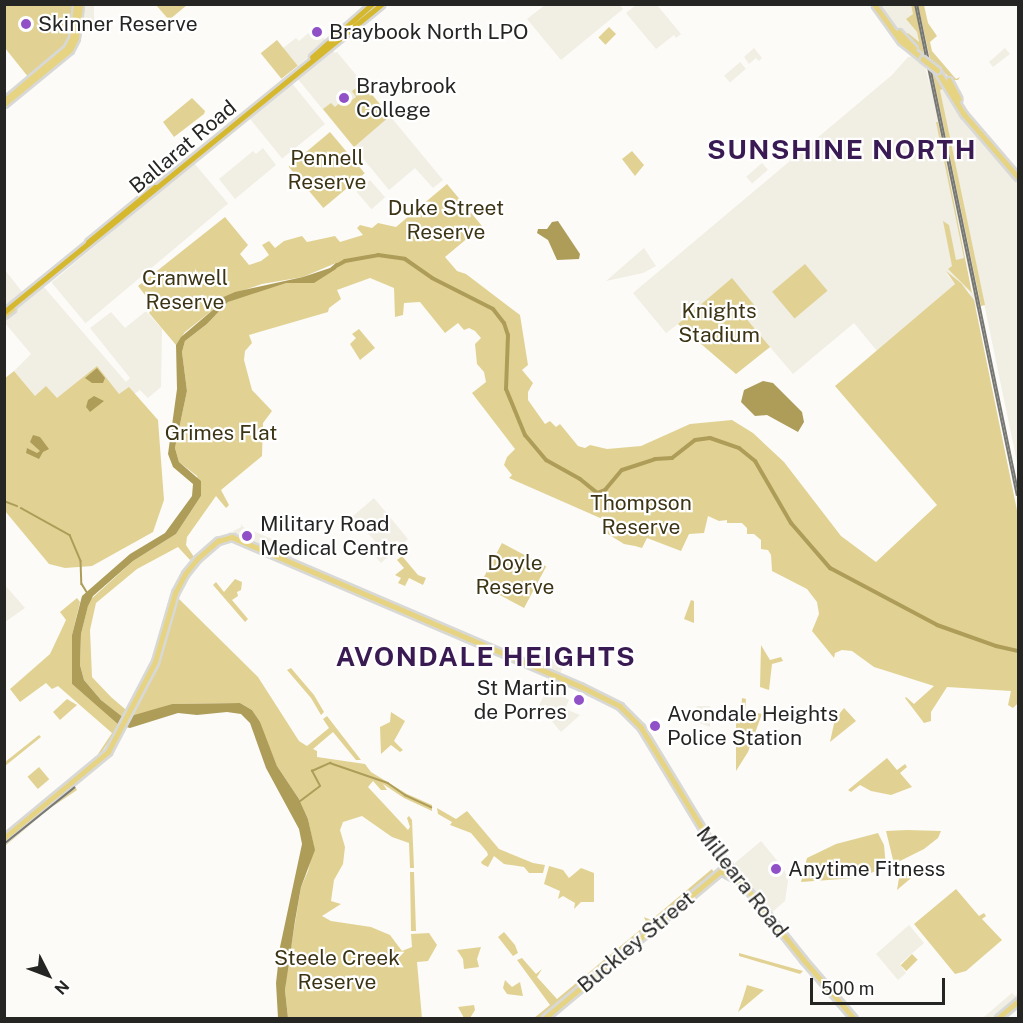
<!DOCTYPE html>
<style>
body{margin:0}
#map{position:relative;width:1023px;height:1023px;overflow:hidden;background:#fcfbf7;font-family:"Public Sans",sans-serif}
div>[style]{position:absolute}
.built>*{inset:0;background:#f1eee3;transform-origin:0 0}
.green>*{inset:0;background:#e1d294;transform-origin:0 0}
.water>*{inset:0;background:#ae9d59}
.stream>*{height:1.5px;margin:-0.75px;padding:0 0.75px;transform-origin:0.75px;border-radius:0.75px;background:#ae9d59}
.river>*{height:4px;margin:-2px;padding:0 2px;transform-origin:2px;border-radius:2px;background:#ae9d59}
.roads{filter:drop-shadow(2px 0 #d8d8d7) drop-shadow(-2px 0 #d8d8d7) drop-shadow(0 2px #d8d8d7) drop-shadow(0 -2px #d8d8d7)}
.major>*{height:4.5px;margin:-2.25px;padding:0 2.25px;transform-origin:2.25px;border-radius:2.25px;background:#e6d482}
.highway>*{height:5px;margin:-2.5px;padding:0 2.5px;transform-origin:2.5px;border-radius:2.5px;background:#d6b82e}
.tram>*{height:1.5px;margin:-0.75px;padding:0 0.75px;transform-origin:0.75px;border-radius:0.75px;background:#777774}
.rail>*{height:4px;margin-top:-2px;transform-origin:0;background:repeating-linear-gradient(90deg,#fff 0 4.5px,#777774 0 9px);box-sizing:border-box;border-block:2px solid #777774}
.bridges{filter:drop-shadow(2px 0 #d8d8d7) drop-shadow(-2px 0 #d8d8d7) drop-shadow(0 2px #d8d8d7) drop-shadow(0 -2px #d8d8d7)}
.major-bridge>*{height:4.5px;margin:-2.25px;padding:0 2.25px;transform-origin:2.25px;border-radius:2.25px;background:#e6d482}
.dots>*{width:16px;height:16px;translate:-50% -50%;box-sizing:border-box;border:3px solid #fff;border-radius:50%}
span{translate:-50% -50%;white-space:nowrap;text-align:center;line-height:1.15;-webkit-text-stroke:4.5px #fff;paint-order:stroke}
.poi-label{font-size:21px;color:#252523}
.left{translate:0 -50%;text-align:left}
.right{translate:-100% -50%;text-align:right}
.street-label{font-size:21px;color:#252523}
.park-label{font-size:21px;color:#3c3415}
.district-label{font-size:27px;color:#391a52;font-weight:700;letter-spacing:1.5px}
.frame{position:absolute;inset:0;border:6px solid #252523;pointer-events:none}
.north{position:absolute;left:18px;top:945px;width:60px;height:60px;-webkit-text-stroke:4px #fff;paint-order:stroke;rotate:132deg;font-size:16px;font-weight:700;line-height:24px;text-align:center;color:#252523}
.north::after{content:'';display:block;margin:auto;width:21px;height:27px;background:#252523;clip-path:polygon(50% 0,100% 100%,50% 72%,0 100%)}
.scale{position:absolute;left:810px;top:978px;width:135px;height:27px;box-sizing:border-box;border:3px solid #252523;border-top:0;padding-left:8px;font-size:18px;line-height:21px;white-space:nowrap;color:#252523;-webkit-text-stroke:4px #fff;paint-order:stroke}
</style>
<div id="map">
<div class="built">
<i style="left:82px;top:5px;width:12px;height:24px"></i>
<i style="clip-path:polygon(545px 5px,620px 5px,623px 9px,561px 60px,527px 19px)"></i>
<i style="clip-path:polygon(636px 5px,657px 5px,681px 34px,676px 38px,674px 35px,656px 49px,626px 13px)"></i>
<i style="clip-path:polygon(878px 5px,911px 5px,913px 14px,907px 20px,917px 32px,919px 43px,905px 37px)"></i>
<i style="clip-path:polygon(915px 5px,918px 5px,930px 59px,924px 54px)"></i>
<i style="clip-path:polygon(316px 27px,326px 41px,298px 66px,283px 48px,296px 38px,299px 41px)"></i>
<i style="clip-path:polygon(754px 48px,762px 58px,759px 61px,756px 58px,749px 64px,744px 57px)"></i>
<i style="clip-path:polygon(1005px 48px,1010px 54px,993px 67px,989px 62px)"></i>
<i style="clip-path:polygon(332px 49px,335px 53px,337px 52px,443px 180px,433px 188px,415px 168px,389px 190px,297px 78px)"></i>
<i style="clip-path:polygon(evenodd,916px 56px,924px 61px,930px 88px,926px 62px,931px 66px,981px 306px,976px 308px,969px 291px,945px 272px,955px 284px,877px 351px,854px 323px,793px 374px,770px 347px,736px 374px,678px 324px,666px 333px,633px 293px,892px 75px,908px 57px,916px 56px,954px 202px,973px 292px,973px 293px,957px 278px,965px 260px,954px 202px)"></i>
<i style="left:740px;top:62px;width:9px;height:21px;rotate:49deg"></i>
<i style="left:291px;top:82px;width:54px;height:55px;rotate:51deg"></i>
<i style="clip-path:polygon(942px 89px,1018px 181px,1018px 467px,944px 111px,940px 90px)"></i>
<i style="clip-path:polygon(263px 148px,276px 165px,235px 199px,219px 179px,253px 151px,256px 154px)"></i>
<i style="left:194px;top:163px;width:53px;height:186px;rotate:50deg"></i>
<i style="left:762px;top:163px;width:9px;height:21px;rotate:49deg"></i>
<i style="clip-path:polygon(163px 169px,167px 175px,147px 191px,143px 187px)"></i>
<i style="left:370px;top:180px;width:23px;height:18px;rotate:49deg"></i>
<i style="clip-path:polygon(644px 248px,656px 266px,643px 273px,606px 281px)"></i>
<i style="clip-path:polygon(5px 270px,23px 293px,5px 305px,4px 305px)"></i>
<i style="clip-path:polygon(43px 286px,126px 382px,130px 378px,90px 328px,111px 312px,125px 328px,146px 311px,162px 329px,161px 387px,148px 398px,140px 390px,134px 394px,129px 388px,120px 394px,57px 399px,35px 396px,14px 371px,31px 354px,5px 323px,4px 318px)"></i>
<i style="clip-path:polygon(374px 498px,408px 539px,381px 563px,373px 554px,380px 547px,353px 516px)"></i>
<i style="clip-path:polygon(241px 524px,243px 527px,272px 539px,262px 547px,237px 537px,233px 531px,241px 527px)"></i>
<i style="clip-path:polygon(274px 540px,302px 552px,290px 559px,267px 550px)"></i>
<i style="clip-path:polygon(4px 584px,25px 608px,5px 622px,4px 622px)"></i>
<i style="left:539px;top:654px;width:27px;height:11px;rotate:22deg"></i>
<i style="clip-path:polygon(550px 677px,568px 684px,564px 692px,567px 694px,565px 698px,569px 700px,565px 709px,580px 715px,561px 732px,539px 706px,548px 686px,546px 680px)"></i>
<i style="clip-path:polygon(697px 706px,710px 706px,710px 727px,689px 719px)"></i>
<i style="clip-path:polygon(74px 787px,75px 788px,5px 845px,14px 834px)"></i>
<i style="clip-path:polygon(761px 841px,784px 869px,788px 881px,785px 901px,770px 914px,734px 867px,735px 863px)"></i>
<i style="clip-path:polygon(909px 925px,924px 943px,900px 964px,906px 973px,898px 980px,876px 954px)"></i>
<i style="clip-path:polygon(1012px 993px,1015px 996px,1018px 993px,1018px 997px,993px 1018px,986px 1018px,984px 1017px)"></i>
</div>
<div class="green">
<i style="clip-path:polygon(4px 5px,74px 5px,67px 45px,29px 78px,5px 48px)"></i>
<i style="clip-path:polygon(156px 5px,187px 5px,169px 20px)"></i>
<i style="clip-path:polygon(911px 5px,915px 5px,924px 54px,905px 37px,908px 33px,919px 42px,917px 32px,906px 19px,913px 14px)"></i>
<i style="clip-path:polygon(918px 5px,924px 5px,928px 23px,937px 36px,930px 42px,932px 51px,956px 79px,960px 77px,958px 80px,952px 80px,930px 59px)"></i>
<i style="left:609px;top:27px;width:10px;height:15px;rotate:45deg"></i>
<i style="left:277px;top:40px;width:33px;height:21px;rotate:51deg"></i>
<i style="clip-path:polygon(931px 66px,939px 74px,959px 109px,943px 89px,940px 90px,985px 305px,981px 306px)"></i>
<i style="clip-path:polygon(359px 86px,362px 91px,367px 89px,390px 116px,354px 147px,323px 109px,331px 103px,335px 107px,344px 99px,346px 101px,350px 98px,352px 100px,356px 97px,352px 91px)"></i>
<i style="clip-path:polygon(192px 98px,205px 111px,204px 114px,174px 137px,163px 122px)"></i>
<i style="clip-path:polygon(936px 122px,938px 122px,972px 293px,948px 269px,952px 266px,943px 221px,949px 225px,956px 260px,964px 258px)"></i>
<i style="left:330px;top:132px;width:54px;height:54px;rotate:50deg"></i>
<i style="clip-path:polygon(632px 151px,644px 165px,635px 176px,622px 159px)"></i>
<i style="clip-path:polygon(447px 184px,482px 226px,445px 257px,457px 271px,466px 274px,520px 315px,528px 365px,522px 370px,533px 383px,528px 392px,528px 400px,545px 424px,550px 421px,556px 427px,560px 424px,578px 446px,585px 448px,590px 445px,607px 449px,641px 446px,690px 424px,732px 420px,753px 433px,784px 462px,841px 536px,876px 562px,937px 505px,835px 386px,955px 284px,946px 271px,961px 283px,974px 300px,1018px 515px,1018px 703px,1013px 708px,1008px 705px,1011px 691px,947px 687px,931px 712px,931px 721px,924px 723px,905px 698px,906px 697px,914px 704px,934px 686px,874px 667px,852px 651px,842px 650px,835px 653px,834px 658px,812px 631px,819px 614px,817px 602px,807px 589px,772px 571px,771px 555px,768px 550px,761px 549px,761px 540px,754px 534px,747px 534px,747px 528px,742px 523px,727px 523px,727px 520px,719px 521px,708px 516px,704px 533px,689px 534px,681px 551px,647px 538px,642px 548px,635px 546px,624px 544px,603px 531px,607px 521px,509px 478px,512px 475px,504px 465px,507px 457px,515px 449px,472px 393px,486px 382px,484px 372px,477px 364px,475px 344px,481px 338px,475px 331px,469px 328px,464px 330px,458px 323px,445px 333px,420px 302px,404px 303px,403px 315px,395px 317px,394px 288px,370px 278px,337px 290px,341px 299px,329px 308px,328px 312px,249px 335px,252px 343px,245px 351px,244px 360px,252px 390px,272px 411px,263px 423px,262px 456px,221px 490px,229px 505px,226px 508px,216px 496px,187px 537px,186px 545px,194px 557px,190px 560px,178px 547px,137px 569px,96px 603px,90px 630px,92px 677px,111px 697px,125px 709px,129px 708px,124px 718px,101px 700px,84px 680px,80px 665px,81px 634px,89px 601px,133px 561px,176px 534px,201px 496px,197px 476px,179px 462px,175px 448px,187px 391px,182px 352px,185px 341px,207px 324px,228px 302px,252px 291px,331px 271px,336px 263px,303px 277px,262px 284px,221px 298px,214px 309px,185px 332px,176px 345px,149px 313px,153px 305px,138px 286px,225px 217px,248px 245px,240px 254px,249px 265px,261px 261px,269px 255px,262px 245px,269px 241px,275px 248px,284px 241px,302px 236px,307px 242px,335px 236px,340px 242px,363px 235px,357px 228px,360px 225px,372px 228px,378px 223px,396px 227px)"></i>
<i style="left:805px;top:264px;width:35px;height:43px;rotate:50deg"></i>
<i style="clip-path:polygon(732px 278px,755px 306px,744px 316px,770px 347px,736px 374px,678px 324px)"></i>
<i style="clip-path:polygon(359px 329px,375px 348px,360px 360px,350px 344px,356px 338px,352px 334px)"></i>
<i style="clip-path:polygon(97px 366px,119px 394px,129px 387px,158px 420px,164px 500px,153px 532px,92px 566px,65px 568px,49px 564px,5px 511px,4px 379px,14px 371px,35px 396px,46px 386px,57px 398px)"></i>
<i style="left:502px;top:543px;width:50px;height:47px;rotate:28deg"></i>
<i style="clip-path:polygon(402px 556px,418px 575px,426px 578px,423px 585px,409px 578px,405px 586px,398px 583px,401px 578px,395px 575px,404px 568px,397px 560px)"></i>
<i style="clip-path:polygon(235px 579px,242px 582px,241px 590px,237px 592px,238px 596px,232px 600px,248px 619px,245px 622px,213px 585px,216px 582px,224px 592px)"></i>
<i style="clip-path:polygon(177px 597px,258px 677px,299px 741px,307px 746px,329px 728px,323px 719px,327px 716px,361px 760px,356px 760px,333px 732px,313px 749px,317px 751px,317px 757px,365px 764px,371px 772px,407px 794px,432px 805px,432px 811px,404px 798px,383px 784px,387px 790px,381px 790px,373px 781px,368px 787px,408px 830px,410px 827px,407px 818px,409px 816px,412px 820px,414px 868px,410px 868px,409px 843px,392px 837px,362px 816px,343px 822px,340px 830px,345px 847px,343px 864px,334px 880px,331px 901px,341px 904px,322px 916px,331px 921px,371px 927px,390px 935px,402px 951px,412px 947px,411px 934px,429px 933px,437px 945px,428px 961px,417px 962px,422px 1018px,288px 1018px,285px 990px,287px 971px,301px 887px,308px 871px,314px 847px,308px 819px,299px 799px,277px 766px,259px 722px,252px 710px,240px 703px,172px 704px,130px 718px,164px 649px)"></i>
<i style="clip-path:polygon(77px 598px,80px 602px,72px 635px,72px 684px,120px 725px,99px 756px,98px 754px,112px 733px,58px 686px,52px 689px,46px 683px,20px 702px,10px 689px,50px 654px,66px 620px,60px 612px)"></i>
<i style="clip-path:polygon(691px 600px,694px 601px,694px 623px,684px 619px)"></i>
<i style="clip-path:polygon(761px 645px,770px 660px,781px 657px,783px 661px,772px 664px,769px 690px,760px 687px)"></i>
<i style="clip-path:polygon(291px 668px,314px 695px,324px 712px,321px 715px,311px 698px,287px 670px)"></i>
<i style="clip-path:polygon(742px 698px,746px 699px,745px 710px,762px 714px,748px 752px,736px 771px,736px 709px,741px 709px)"></i>
<i style="clip-path:polygon(67px 699px,77px 705px,60px 720px,53px 712px)"></i>
<i style="clip-path:polygon(844px 708px,856px 721px,830px 742px,835px 719px)"></i>
<i style="clip-path:polygon(391px 712px,405px 721px,394px 741px,403px 750px,400px 752px,391px 745px,381px 754px,380px 727px,390px 722px)"></i>
<i style="clip-path:polygon(39px 735px,41px 737px,5px 766px,5px 762px)"></i>
<i style="clip-path:polygon(887px 758px,897px 770px,905px 764px,907px 767px,900px 773px,912px 787px,891px 795px,871px 791px,860px 785px,851px 792px,848px 790px)"></i>
<i style="left:39px;top:767px;width:16px;height:15px;rotate:50deg"></i>
<i style="clip-path:polygon(74px 785px,77px 790px,49px 809px,5px 846px,5px 845px,75px 788px,74px 786px,5px 841px)"></i>
<i style="clip-path:polygon(437px 808px,456px 819px,467px 811px,499px 849px,533px 863px,545px 865px,543px 873px,529px 873px,524px 867px,504px 864px,494px 856px,488px 867px,482px 864px,481px 862px,488px 855px,487px 852px,471px 833px,450px 825px,452px 822px,438px 814px)"></i>
<i style="clip-path:polygon(907px 830px,941px 831px,938px 838px,924px 849px,894px 864px,886px 831px)"></i>
<i style="clip-path:polygon(878px 833px,884px 845px,886px 868px,855px 878px,801px 882px,807px 858px,836px 844px)"></i>
<i style="clip-path:polygon(930px 862px,897px 890px,899px 878px,895px 869px,900px 877px,904px 877px)"></i>
<i style="clip-path:polygon(549px 866px,563px 870px,569px 878px,581px 868px,594px 873px,594px 902px,581px 902px,574px 909px,575px 903px,563px 896px,558px 899px,560px 891px,544px 884px)"></i>
<i style="clip-path:polygon(712px 869px,714px 873px,542px 1018px,534px 1018px,550px 1005px,517px 960px,522px 958px,536px 974px,542px 969px,537px 977px,557px 999px,647px 924px,644px 917px,651px 920px)"></i>
<i style="clip-path:polygon(410px 872px,414px 872px,416px 931px,411px 931px)"></i>
<i style="clip-path:polygon(956px 889px,979px 916px,984px 913px,986px 916px,982px 919px,1002px 940px,966px 971px,955px 974px,914px 924px)"></i>
<i style="clip-path:polygon(504px 932px,515px 945px,518px 953px,513px 956px,498px 937px)"></i>
<i style="clip-path:polygon(481px 947px,477px 959px,479px 967px,464px 969px,463px 959px,457px 950px)"></i>
<i style="clip-path:polygon(739px 953px,803px 971px,800px 974px,739px 956px)"></i>
<i style="left:912px;top:954px;width:8px;height:16px;rotate:45deg"></i>
<i style="clip-path:polygon(505px 980px,512px 987px,520px 982px,523px 996px,507px 994px,503px 988px)"></i>
<i style="clip-path:polygon(747px 985px,764px 990px,738px 1012px,743px 998px)"></i>
<i style="clip-path:polygon(474px 1005px,475px 1010px,470px 1018px,464px 1018px,458px 1007px)"></i>
</div>
<div class="water">
<i style="clip-path:polygon(558px 221px,580px 254px,579px 259px,557px 260px,548px 240px,537px 233px,538px 229px,547px 229px,552px 222px)"></i>
<i style="clip-path:polygon(336px 263px,339px 263px,336px 269px,314px 283px,286px 283px,228px 302px,207px 324px,185px 341px,182px 352px,187px 391px,175px 448px,179px 462px,201px 481px,201px 496px,176px 534px,133px 561px,93px 596px,88px 606px,81px 634px,80px 665px,84px 680px,101px 700px,124px 718px,172px 704px,240px 703px,252px 710px,260px 722px,277px 766px,299px 799px,308px 819px,315px 850px,301px 887px,295px 921px,285px 990px,288px 1018px,278px 1018px,276px 983px,280px 947px,302px 844px,299px 829px,266px 768px,250px 723px,241px 714px,227px 712px,197px 715px,178px 713px,130px 728px,119px 725px,72px 684px,72px 635px,82px 596px,130px 554px,165px 533px,192px 496px,193px 484px,173px 467px,168px 454px,177px 389px,176px 345px,181px 337px,214px 309px,221px 298px,235px 292px,303px 277px,330px 268px)"></i>
<i style="clip-path:polygon(97px 368px,105px 378px,103px 383px,92px 383px,85px 378px)"></i>
<i style="clip-path:polygon(763px 381px,773px 383px,802px 412px,804px 422px,798px 432px,767px 415px,755px 416px,741px 402px,744px 390px)"></i>
<i style="clip-path:polygon(94px 396px,104px 401px,90px 412px,86px 407px,88px 400px)"></i>
<i style="clip-path:polygon(33px 435px,40px 437px,49px 449px,43px 452px,39px 459px,26px 453px,27px 448px,37px 453px,40px 451px,30px 442px)"></i>
</div>
<div class="stream">
<i style="left:4px;top:501px;width:14px;rotate:21deg"></i>
<i style="left:21px;top:508px;width:56px;rotate:28.9deg"></i>
<i style="left:70px;top:535px;width:28px;rotate:67deg"></i>
<i style="left:81px;top:561px;width:23px;rotate:88deg"></i>
<i style="left:82px;top:584px;width:9px;rotate:58deg"></i>
<i style="left:299px;top:802px;width:26px;rotate:-37deg"></i>
<i style="left:320px;top:786px;width:17px;rotate:-118deg"></i>
<i style="left:312px;top:771px;width:20px;rotate:-24deg"></i>
<i style="left:330px;top:763px;width:61px;rotate:19deg"></i>
<i style="left:388px;top:783px;width:21px;rotate:35deg"></i>
<i style="left:405px;top:795px;width:29px;rotate:25deg"></i>
</div>
<div class="river">
<i style="left:336px;top:266px;width:10px;rotate:-29deg"></i>
<i style="left:345px;top:261px;width:34px;rotate:-10deg"></i>
<i style="left:378px;top:255px;width:27px;rotate:8deg"></i>
<i style="left:405px;top:259px;width:33px;rotate:35deg"></i>
<i style="left:432px;top:278px;width:68px;rotate:26.9deg"></i>
<i style="left:493px;top:309px;width:18px;rotate:52deg"></i>
<i style="left:504px;top:323px;width:13px;rotate:72deg"></i>
<i style="left:508px;top:335px;width:54px;rotate:92.1deg"></i>
<i style="left:506px;top:389px;width:50px;rotate:67.6deg"></i>
<i style="left:525px;top:435px;width:33px;rotate:50deg"></i>
<i style="left:546px;top:460px;width:39px;rotate:29deg"></i>
<i style="left:580px;top:479px;width:22px;rotate:39deg"></i>
<i style="left:597px;top:493px;width:9px;rotate:-21deg"></i>
<i style="left:605px;top:490px;width:26px;rotate:-50deg"></i>
<i style="left:622px;top:470px;width:35px;rotate:-18deg"></i>
<i style="left:655px;top:459px;width:17px;rotate:-3deg"></i>
<i style="left:672px;top:458px;width:29px;rotate:-38deg"></i>
<i style="left:695px;top:440px;width:15px;rotate:-8deg"></i>
<i style="left:710px;top:438px;width:31px;rotate:19deg"></i>
<i style="left:739px;top:448px;width:21px;rotate:39deg"></i>
<i style="left:755px;top:461px;width:72px;rotate:59.9deg"></i>
<i style="left:791px;top:523px;width:60px;rotate:49.1deg"></i>
<i style="left:830px;top:568px;width:121px;rotate:28deg"></i>
<i style="left:937px;top:625px;width:63px;rotate:19.6deg"></i>
<i style="left:996px;top:646px;width:23px;rotate:13deg"></i>
</div>
<div class="roads">
<div class="major">
<i style="left:875px;top:5px;width:44px;rotate:54.2deg"></i>
<i style="left:901px;top:41px;width:28px;rotate:39deg"></i>
<i style="left:899px;top:32px;width:22px;rotate:47deg"></i>
<i style="left:937px;top:70px;width:52px;rotate:58.5deg"></i>
<i style="left:964px;top:114px;width:83px;rotate:49.4deg"></i>
<i style="left:949px;top:80px;width:21px;rotate:62deg"></i>
<i style="left:4px;top:101px;width:82px;rotate:-40.1deg"></i>
<i style="left:67px;top:48px;width:11px;rotate:-63deg"></i>
<i style="left:72px;top:38px;width:34px;rotate:-83deg"></i>
<i style="left:4px;top:104px;width:85px;rotate:-39.3deg"></i>
<i style="left:70px;top:50px;width:13px;rotate:-63deg"></i>
<i style="left:76px;top:38px;width:34px;rotate:-83deg"></i>
<i style="left:4px;top:315px;width:10px;rotate:-37deg"></i>
<i style="left:4px;top:838px;width:135px;rotate:-39.6deg"></i>
<i style="left:108px;top:752px;width:102px;rotate:-62.4deg"></i>
<i style="left:155px;top:662px;width:72px;rotate:-73.8deg"></i>
<i style="left:175px;top:593px;width:21px;rotate:-62deg"></i>
<i style="left:185px;top:574px;width:19px;rotate:-51deg"></i>
<i style="left:197px;top:559px;width:28px;rotate:-41deg"></i>
<i style="left:218px;top:541px;width:15px;rotate:-16deg"></i>
<i style="left:232px;top:537px;width:379px;rotate:23.2deg"></i>
<i style="left:580px;top:686px;width:45px;rotate:26.6deg"></i>
<i style="left:620px;top:706px;width:30px;rotate:45deg"></i>
<i style="left:641px;top:727px;width:139px;rotate:58.8deg"></i>
<i style="left:713px;top:846px;width:146px;rotate:51.4deg"></i>
<i style="left:721px;top:871px;width:18px;rotate:29deg"></i>
<i style="left:803px;top:959px;width:78px;rotate:49.2deg"></i>
<i style="left:545px;top:1018px;width:239px;rotate:-39.9deg"></i>
<i style="left:998px;top:1018px;width:26px;rotate:-40deg"></i>
</div>
<div class="highway">
<i style="left:312px;top:57px;width:80px;rotate:-41.5deg"></i>
<i style="left:88px;top:242px;width:87px;rotate:-39.4deg"></i>
<i style="left:4px;top:312px;width:487px;rotate:-39.2deg"></i>
</div>
</div>
<div class="tram">
<i style="left:4px;top:844px;width:90px;rotate:-38.7deg"></i>
</div>
<div class="rail">
<i style="left:916px;top:4px;width:502px;rotate:78.29deg"></i>
</div>
<div class="bridges">
<div class="major-bridge">
<i style="left:923px;top:59px;width:18px;rotate:38deg"></i>
</div>
</div>
<div class="dots">
<i style="left:26px;top:24px;background:#9051c7"></i>
<i style="left:317px;top:32px;background:#9051c7"></i>
<i style="left:344px;top:98px;background:#9051c7"></i>
<i style="left:247px;top:536px;background:#9051c7"></i>
<i style="left:579px;top:700px;background:#9051c7"></i>
<i style="left:655px;top:726px;background:#9051c7"></i>
<i style="left:776px;top:869px;background:#9051c7"></i>
</div>
<div class="poi-label">
<span class="left" style="left:38px;top:24px">Skinner Reserve</span>
<span class="left" style="left:329px;top:32px">Braybook North LPO</span>
<span class="left" style="left:356px;top:98px">Braybrook<br>College</span>
<span class="left" style="left:260px;top:536px">Military Road<br>Medical Centre</span>
<span class="right" style="left:567px;top:700px">St Martin<br>de Porres</span>
<span class="left" style="left:667px;top:726px">Avondale Heights<br>Police Station</span>
<span class="left" style="left:788px;top:869px">Anytime Fitness</span>
</div>
<div class="street-label">
<span style="left:183px;top:147px;rotate:-40deg">Ballarat Road</span>
<span style="left:742px;top:882px;rotate:52deg">Milleara Road</span>
<span style="left:636px;top:942px;rotate:-40deg">Buckley Street</span>
</div>
<div class="park-label">
<span style="left:327px;top:170px">Pennell<br>Reserve</span>
<span style="left:446px;top:220px">Duke Street<br>Reserve</span>
<span style="left:185px;top:290px">Cranwell<br>Reserve</span>
<span style="left:719px;top:323px">Knights<br>Stadium</span>
<span style="left:221px;top:433px">Grimes Flat</span>
<span style="left:641px;top:515px">Thompson<br>Reserve</span>
<span style="left:515px;top:575px">Doyle<br>Reserve</span>
<span style="left:337px;top:970px">Steele Creek<br>Reserve</span>
</div>
<div class="district-label">
<span style="left:842px;top:150px">SUNSHINE NORTH</span>
<span style="left:486px;top:657px">AVONDALE HEIGHTS</span>
</div>
<div class="frame"></div>
<div class="north">N</div>
<div class="scale">500 m</div>
</div>
